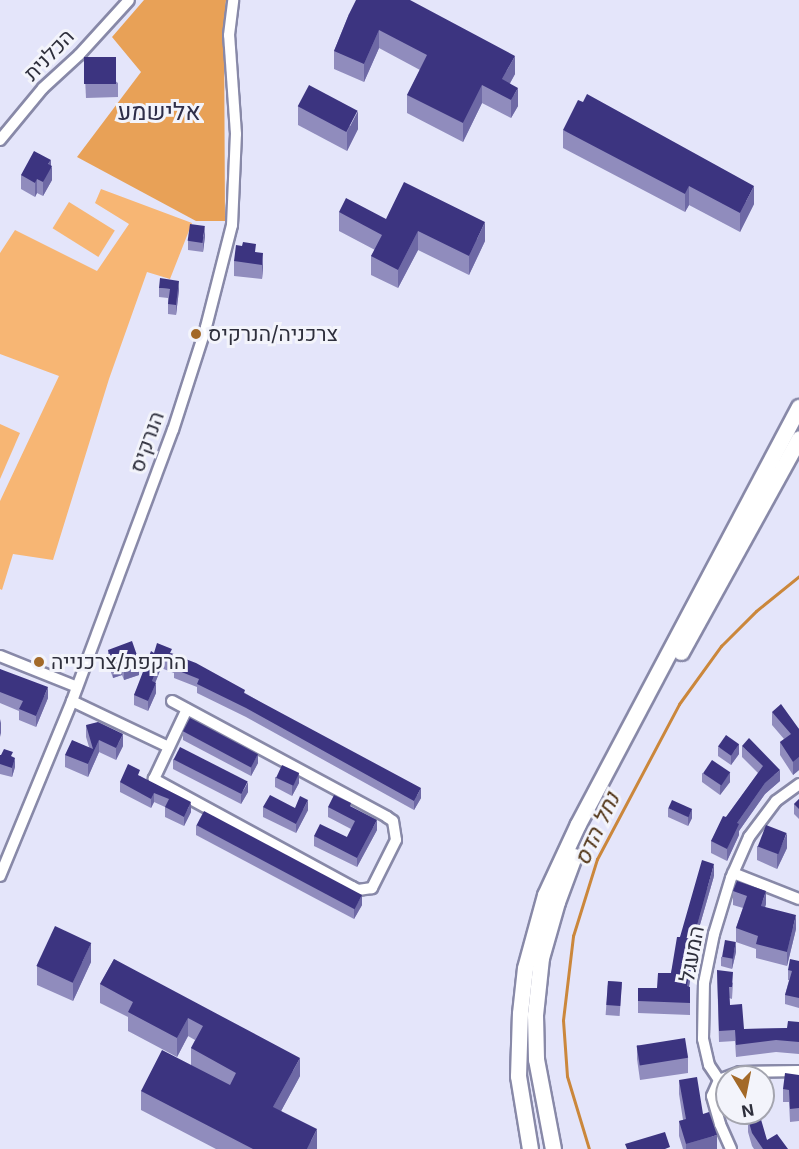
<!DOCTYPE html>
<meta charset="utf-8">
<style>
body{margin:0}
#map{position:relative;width:799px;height:1149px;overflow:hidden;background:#e4e5fa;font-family:Inter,Heebo,sans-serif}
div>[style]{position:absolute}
.green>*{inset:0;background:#f7b674;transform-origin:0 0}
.forest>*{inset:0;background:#e8a157}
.stream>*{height:3px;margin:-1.5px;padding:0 1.5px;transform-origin:1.5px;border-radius:1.5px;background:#cb873b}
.roads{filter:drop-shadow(2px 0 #8889a8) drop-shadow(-2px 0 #8889a8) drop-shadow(0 2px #8889a8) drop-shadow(0 -2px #8889a8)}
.minor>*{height:10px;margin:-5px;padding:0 5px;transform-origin:5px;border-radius:5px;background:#fff}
.highway>*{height:15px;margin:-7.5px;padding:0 7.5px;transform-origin:7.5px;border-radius:7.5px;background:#fff}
.wall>*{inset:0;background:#908cbd;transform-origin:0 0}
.shaded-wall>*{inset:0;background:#6e69a5}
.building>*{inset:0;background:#3c3480;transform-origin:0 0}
.dots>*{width:16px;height:16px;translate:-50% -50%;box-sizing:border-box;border:3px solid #f3f4fb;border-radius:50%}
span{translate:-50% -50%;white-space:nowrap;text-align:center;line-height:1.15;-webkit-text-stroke:6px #f3f4fb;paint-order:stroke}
.street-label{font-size:21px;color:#2e2f3c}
.poi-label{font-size:21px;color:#2e2f3c}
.left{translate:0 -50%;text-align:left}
.water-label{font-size:22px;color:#503314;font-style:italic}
.quarter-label{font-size:24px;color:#2e2e49}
.north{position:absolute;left:715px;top:1065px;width:60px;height:60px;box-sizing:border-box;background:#f3f4fb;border:2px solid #a4a5af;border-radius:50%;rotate:170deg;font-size:16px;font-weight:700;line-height:24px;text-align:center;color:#2e2f3c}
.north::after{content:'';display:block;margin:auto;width:21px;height:27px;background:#a36928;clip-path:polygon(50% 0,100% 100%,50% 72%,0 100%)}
</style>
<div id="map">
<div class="green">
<i style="clip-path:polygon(101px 189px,192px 223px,170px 279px,147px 272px,109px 379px,53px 560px,13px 554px,2px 590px,0 589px,0 501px,59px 376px,0 354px,0 253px,15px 230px,97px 271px,129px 224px,95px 203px)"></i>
<i style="left:69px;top:202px;width:54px;height:31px;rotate:32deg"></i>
<i style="clip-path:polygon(0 424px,20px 433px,0 479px)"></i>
</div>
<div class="forest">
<i style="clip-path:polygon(144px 0,226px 0,224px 24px,225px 221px,196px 221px,77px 157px,141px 72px,112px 37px)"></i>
</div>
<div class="stream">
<i style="left:589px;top:1149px;width:76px;rotate:-106.8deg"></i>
<i style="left:567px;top:1076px;width:56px;rotate:-94.1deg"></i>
<i style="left:563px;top:1020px;width:85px;rotate:-83.2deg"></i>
<i style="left:573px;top:936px;width:81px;rotate:-72.7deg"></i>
<i style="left:597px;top:859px;width:175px;rotate:-62.1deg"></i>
<i style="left:679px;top:704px;width:72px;rotate:-54.1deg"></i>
<i style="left:721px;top:646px;width:49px;rotate:-45deg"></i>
<i style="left:756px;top:611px;width:55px;rotate:-39.1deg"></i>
</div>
<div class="roads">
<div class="minor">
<i style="left:0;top:140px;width:67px;rotate:-50.4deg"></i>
<i style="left:43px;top:88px;width:49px;rotate:-42.5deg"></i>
<i style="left:79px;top:55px;width:74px;rotate:-47.7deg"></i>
<i style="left:0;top:656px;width:83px;rotate:21.9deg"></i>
<i style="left:72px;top:701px;width:107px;rotate:25.4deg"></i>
<i style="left:172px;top:701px;width:244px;rotate:28.3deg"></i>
<i style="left:387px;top:817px;width:7px;rotate:34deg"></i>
<i style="left:393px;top:821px;width:19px;rotate:81deg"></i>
<i style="left:396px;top:840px;width:54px;rotate:116.6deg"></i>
<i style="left:372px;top:888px;width:14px;rotate:172deg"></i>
<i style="left:358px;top:890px;width:7px;rotate:-153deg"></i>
<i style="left:352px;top:887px;width:226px;rotate:-151.4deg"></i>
<i style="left:154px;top:779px;width:77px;rotate:-64.8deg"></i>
<i style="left:733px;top:873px;width:71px;rotate:21.5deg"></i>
<i style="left:0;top:876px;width:189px;rotate:-67.6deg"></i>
<i style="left:72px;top:701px;width:289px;rotate:-69.6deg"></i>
<i style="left:173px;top:430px;width:108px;rotate:-72.2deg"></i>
<i style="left:206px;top:327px;width:105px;rotate:-75.7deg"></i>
<i style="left:232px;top:225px;width:91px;rotate:-87.5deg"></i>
<i style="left:236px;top:134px;width:99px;rotate:-94deg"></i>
<i style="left:229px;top:35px;width:35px;rotate:-83deg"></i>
<i style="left:719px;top:1080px;width:22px;rotate:-21deg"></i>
<i style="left:740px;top:1072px;width:59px;rotate:-1deg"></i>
<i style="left:731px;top:1149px;width:27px;rotate:-114deg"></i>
<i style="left:720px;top:1124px;width:29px;rotate:-106deg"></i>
<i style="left:712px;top:1096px;width:17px;rotate:-66deg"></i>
<i style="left:719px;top:1080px;width:18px;rotate:-124deg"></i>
<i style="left:709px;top:1065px;width:27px;rotate:-103deg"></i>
<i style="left:703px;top:1039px;width:56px;rotate:-89deg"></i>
<i style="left:704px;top:983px;width:50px;rotate:-78.5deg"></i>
<i style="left:714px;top:934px;width:59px;rotate:-73.1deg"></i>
<i style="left:731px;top:878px;width:45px;rotate:-66.3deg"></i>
<i style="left:749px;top:837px;width:45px;rotate:-53.1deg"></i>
<i style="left:776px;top:801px;width:29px;rotate:-36deg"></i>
</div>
<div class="highway">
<i style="left:681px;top:652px;width:244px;rotate:-61.1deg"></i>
<i style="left:530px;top:1149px;width:74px;rotate:-99.3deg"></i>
<i style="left:518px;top:1076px;width:63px;rotate:-88.2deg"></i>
<i style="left:520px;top:1013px;width:45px;rotate:-83.7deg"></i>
<i style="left:525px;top:968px;width:76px;rotate:-74.7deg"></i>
<i style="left:545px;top:895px;width:78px;rotate:-65.1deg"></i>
<i style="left:578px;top:824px;width:472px;rotate:-62.1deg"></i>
<i style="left:553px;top:1149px;width:92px;rotate:-100.7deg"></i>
<i style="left:536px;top:1059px;width:44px;rotate:-91.3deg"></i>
<i style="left:535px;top:1015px;width:57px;rotate:-84deg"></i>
<i style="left:541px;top:958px;width:58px;rotate:-74.1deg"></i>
<i style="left:557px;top:902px;width:49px;rotate:-69.7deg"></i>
</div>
</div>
<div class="wall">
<i style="clip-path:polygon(349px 14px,515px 74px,510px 83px,518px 106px,511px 118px,482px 103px,463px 142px,407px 113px,407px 95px,420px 70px,379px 48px,364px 82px,334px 69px,334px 51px)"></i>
<i style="clip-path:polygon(84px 57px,118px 83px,118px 97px,86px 98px)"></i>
<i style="clip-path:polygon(298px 106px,358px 129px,347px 151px,298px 125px)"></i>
<i style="clip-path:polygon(563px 130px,754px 204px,740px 232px,689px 205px,685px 212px,563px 148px)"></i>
<i style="clip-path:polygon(51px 165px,52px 180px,43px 196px,37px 193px,35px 197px,21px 189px,21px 175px)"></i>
<i style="clip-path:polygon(339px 212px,386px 219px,485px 241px,469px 275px,418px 250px,398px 288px,371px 275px,371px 256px,375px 250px,339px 231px)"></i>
<i style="clip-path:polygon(205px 236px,203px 252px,188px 250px,188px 241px)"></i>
<i style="clip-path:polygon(256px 252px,263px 267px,262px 279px,234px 276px,234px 261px)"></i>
<i style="clip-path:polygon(159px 288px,179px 290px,176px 315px,168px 314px,168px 298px,159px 297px)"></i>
<i style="clip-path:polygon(108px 650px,139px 675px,124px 680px,122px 675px,113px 678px,108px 664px)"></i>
<i style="clip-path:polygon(154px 653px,172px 653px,245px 693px,421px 798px,414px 810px,246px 717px,197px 693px,197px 687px,174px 678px,174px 673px,161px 668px,155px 683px,156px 693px,148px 711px,134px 705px,134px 695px)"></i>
<i style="clip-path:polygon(0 669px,48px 698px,36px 727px,19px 720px,19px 711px,0 703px)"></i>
<i style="clip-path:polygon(772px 712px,799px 729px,799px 770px,793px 775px,780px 755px,780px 742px,784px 739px,772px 725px)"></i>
<i style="clip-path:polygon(86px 725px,123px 746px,116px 760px,99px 752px,88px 777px,65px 767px,65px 755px,89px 747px,86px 737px)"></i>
<i style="clip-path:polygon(183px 731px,258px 763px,251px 776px,183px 740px)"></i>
<i style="clip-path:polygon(742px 746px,780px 781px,765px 794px,739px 831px,739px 835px,727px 861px,711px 853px,711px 841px,726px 817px,758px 773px,742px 757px)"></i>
<i style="clip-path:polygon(718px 747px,739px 754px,731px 765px,718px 756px)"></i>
<i style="clip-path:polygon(13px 757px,15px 767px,12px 777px,0 774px,0 764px)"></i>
<i style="clip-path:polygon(173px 759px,248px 792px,241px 804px,173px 769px)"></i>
<i style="clip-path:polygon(702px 773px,730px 782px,720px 795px,702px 782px)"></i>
<i style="clip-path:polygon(140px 776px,191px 812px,184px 826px,165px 817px,165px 807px,154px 802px,151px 808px,120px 792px,120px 782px)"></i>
<i style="clip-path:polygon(275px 777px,299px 783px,292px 796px,275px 787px)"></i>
<i style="clip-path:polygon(799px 799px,799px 819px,794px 814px,794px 804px)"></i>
<i style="clip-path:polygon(263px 807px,295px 808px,308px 810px,296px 833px,263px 817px)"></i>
<i style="clip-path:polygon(328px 807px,351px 807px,377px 830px,357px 867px,314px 846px,314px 836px,347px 837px,351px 829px,328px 817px)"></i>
<i style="clip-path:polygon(668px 808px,692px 818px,688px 826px,668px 817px)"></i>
<i style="clip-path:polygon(196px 825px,362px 905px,354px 919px,196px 835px)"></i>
<i style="clip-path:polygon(757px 846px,787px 848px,777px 869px,757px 860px)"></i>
<i style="clip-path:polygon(714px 876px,695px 942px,695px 952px,689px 987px,690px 987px,690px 1015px,638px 1013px,638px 988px,657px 988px,671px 973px,680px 937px)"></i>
<i style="clip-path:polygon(737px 881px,766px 904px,765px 907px,796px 929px,787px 966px,756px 958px,756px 949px,736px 942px,736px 928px,743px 908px,733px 905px,733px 891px)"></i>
<i style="clip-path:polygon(736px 952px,732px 969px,721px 966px,721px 957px)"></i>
<i style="clip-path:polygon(114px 959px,300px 1076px,281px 1111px,317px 1148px,317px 1149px,216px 1149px,141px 1110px,141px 1091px,191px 1065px,191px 1048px,195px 1040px,188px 1036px,177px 1057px,128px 1031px,128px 1017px,100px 1003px,100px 984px)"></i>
<i style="clip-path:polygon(799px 961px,799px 1008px,785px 1004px,785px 995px,789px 980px,788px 980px,788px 970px)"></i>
<i style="clip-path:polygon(91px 962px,73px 1001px,37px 985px,37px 966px)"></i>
<i style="clip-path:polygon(717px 970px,733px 983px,732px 999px,729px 998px,730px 1005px,744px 1029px,787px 1028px,799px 1022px,799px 1054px,776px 1052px,736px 1057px,735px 1041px,719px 1042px)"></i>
<i style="left:608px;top:981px;width:14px;height:34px;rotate:4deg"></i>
<i style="clip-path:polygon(637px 1045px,688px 1058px,688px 1073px,640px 1080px,637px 1059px)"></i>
<i style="clip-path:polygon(799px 1075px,799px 1121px,790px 1122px,789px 1102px,783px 1102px,783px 1089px)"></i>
<i style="clip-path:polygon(763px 1079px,769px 1094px,769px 1104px,763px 1105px)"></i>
<i style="clip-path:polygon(679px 1080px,703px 1114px,717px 1149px,683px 1149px,679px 1136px,679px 1121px,683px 1120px,679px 1094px)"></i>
<i style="clip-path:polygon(748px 1119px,767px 1140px,788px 1149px,754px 1149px,752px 1146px,748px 1132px)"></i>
</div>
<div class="shaded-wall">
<i style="clip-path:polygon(379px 30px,379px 48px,364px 82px,364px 64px)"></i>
<i style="clip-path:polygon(515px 56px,515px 74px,503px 96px,502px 79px)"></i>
<i style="clip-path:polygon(482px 85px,482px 103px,463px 142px,463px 123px)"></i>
<i style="clip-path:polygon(518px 88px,518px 106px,511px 118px,511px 100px)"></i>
<i style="clip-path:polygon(358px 111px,358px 129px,347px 151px,347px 132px)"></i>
<i style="clip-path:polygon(51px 160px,51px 168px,52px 166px,52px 180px,43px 196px,43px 182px,48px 164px)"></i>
<i style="clip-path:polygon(37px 179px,37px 193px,35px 197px,35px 183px)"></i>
<i style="clip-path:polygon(689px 186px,689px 205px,685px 212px,685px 194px)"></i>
<i style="clip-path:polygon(754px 186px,754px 204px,740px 232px,740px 213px)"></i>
<i style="clip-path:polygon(485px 222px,485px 241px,469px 275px,469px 256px)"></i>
<i style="clip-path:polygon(205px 226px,205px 236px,203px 252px,203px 243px)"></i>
<i style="clip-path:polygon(418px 231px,418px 250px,398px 288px,398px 270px)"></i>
<i style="clip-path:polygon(263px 253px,263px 267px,262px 279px,262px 265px)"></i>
<i style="clip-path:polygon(179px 281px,179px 290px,176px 315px,176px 305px)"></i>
<i style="clip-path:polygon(161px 658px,161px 668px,152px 691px,152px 681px)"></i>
<i style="clip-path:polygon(122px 661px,122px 675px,113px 678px,113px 664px)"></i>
<i style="clip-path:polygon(139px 661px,139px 675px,124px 680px,124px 666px)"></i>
<i style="clip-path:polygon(156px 683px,156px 693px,148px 711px,148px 701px)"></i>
<i style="clip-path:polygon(48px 687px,48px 698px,36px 727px,36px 716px)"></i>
<i style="clip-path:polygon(1px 719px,1px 733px,0 737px,0 723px)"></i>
<i style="clip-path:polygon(123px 734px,123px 746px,116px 760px,116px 748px)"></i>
<i style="clip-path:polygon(99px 740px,99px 752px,88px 777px,88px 764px)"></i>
<i style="clip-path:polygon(739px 744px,739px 754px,731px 765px,731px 756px)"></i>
<i style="clip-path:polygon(258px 754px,258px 763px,251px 776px,251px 766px)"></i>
<i style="clip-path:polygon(799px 757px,799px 770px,793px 775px,793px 762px)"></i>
<i style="clip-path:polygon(15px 758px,15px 767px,12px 777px,12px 768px)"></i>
<i style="clip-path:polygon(780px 770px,780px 781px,765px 794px,739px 831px,739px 835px,727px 861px,727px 849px,737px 823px,765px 783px)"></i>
<i style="clip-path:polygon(730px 772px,730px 782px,720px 795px,720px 786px)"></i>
<i style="clip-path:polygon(299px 773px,299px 783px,292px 796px,292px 786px)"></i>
<i style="clip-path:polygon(248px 782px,248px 792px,241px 804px,241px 795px)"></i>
<i style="clip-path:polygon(421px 788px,421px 798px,414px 810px,414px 801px)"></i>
<i style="clip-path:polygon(154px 793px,154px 802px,151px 808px,151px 799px)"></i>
<i style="clip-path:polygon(308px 800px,308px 810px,296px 833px,296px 824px)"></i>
<i style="clip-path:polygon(191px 802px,191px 812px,184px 826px,184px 817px)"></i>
<i style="clip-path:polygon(692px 809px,692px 818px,688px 826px,688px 817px)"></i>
<i style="clip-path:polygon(377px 820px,377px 830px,357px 867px,357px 858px)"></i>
<i style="clip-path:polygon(787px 833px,787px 848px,777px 869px,777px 855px)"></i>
<i style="clip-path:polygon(714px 864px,714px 876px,695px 942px,695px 952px,687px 998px,687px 986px,693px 940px)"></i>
<i style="clip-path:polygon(766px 891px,766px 904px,761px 920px,761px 906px)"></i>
<i style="clip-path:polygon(362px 895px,362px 905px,354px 919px,354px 909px)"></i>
<i style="clip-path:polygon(796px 915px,796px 929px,787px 966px,787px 952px)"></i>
<i style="clip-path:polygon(736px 942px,736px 952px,732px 969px,732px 960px)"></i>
<i style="clip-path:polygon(91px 943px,91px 962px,73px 1001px,73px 982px)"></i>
<i style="clip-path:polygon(188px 1018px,188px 1036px,177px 1057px,177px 1038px)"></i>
<i style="clip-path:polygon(300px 1058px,300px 1076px,273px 1126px,273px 1107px)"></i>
<i style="clip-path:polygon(317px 1129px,317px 1149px,307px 1149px)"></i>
<i style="clip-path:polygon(717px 1135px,717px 1149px,686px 1149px,686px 1144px)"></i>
</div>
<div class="building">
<i style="clip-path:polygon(356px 0,410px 0,515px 56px,502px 79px,518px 88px,511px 100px,482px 85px,463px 123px,407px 95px,427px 55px,379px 30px,364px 64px,334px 51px,349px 14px)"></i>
<i style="left:84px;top:57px;width:32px;height:27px"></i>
<i style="left:309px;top:85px;width:55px;height:24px;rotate:28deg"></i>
<i style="clip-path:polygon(587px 94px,754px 186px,740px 213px,689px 186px,685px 194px,563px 130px,578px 100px,583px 102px)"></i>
<i style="clip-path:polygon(34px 151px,51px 160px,48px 164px,52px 166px,43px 182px,37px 179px,35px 183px,21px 175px)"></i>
<i style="clip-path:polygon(404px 182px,485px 222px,469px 256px,418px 231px,398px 270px,371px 256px,382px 235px,339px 212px,346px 198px,386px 219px)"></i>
<i style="left:190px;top:224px;width:15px;height:17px;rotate:8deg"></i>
<i style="clip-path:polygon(243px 242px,256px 244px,255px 252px,263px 253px,262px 265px,234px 261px,236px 245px,242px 246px)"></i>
<i style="clip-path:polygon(160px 278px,179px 281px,176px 305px,168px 304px,170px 289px,159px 288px)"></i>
<i style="clip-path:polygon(132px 641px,139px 661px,124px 666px,122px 661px,113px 664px,108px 650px)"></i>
<i style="clip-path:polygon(157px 643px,172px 649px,170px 653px,196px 663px,245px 690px,244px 693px,421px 788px,414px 801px,246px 708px,197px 684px,199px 679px,174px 669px,176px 664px,161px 658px,152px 681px,156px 683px,148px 701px,134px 695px,151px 651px,154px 653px)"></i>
<i style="clip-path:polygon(0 669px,48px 687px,36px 716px,19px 709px,23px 701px,0 692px)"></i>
<i style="clip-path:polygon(781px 704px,799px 729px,799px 757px,793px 762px,780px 742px,791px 734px,772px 712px)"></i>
<i style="left:190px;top:718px;width:77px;height:15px;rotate:28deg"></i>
<i style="clip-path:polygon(98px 722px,123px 734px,116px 748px,99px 740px,88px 764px,65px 755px,72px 740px,93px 749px,86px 725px)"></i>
<i style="left:726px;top:735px;width:16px;height:14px;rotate:35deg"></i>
<i style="clip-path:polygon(749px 738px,780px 770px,765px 783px,737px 823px,739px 824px,727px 849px,711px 841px,723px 816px,726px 817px,763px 766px,742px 746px)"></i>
<i style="left:180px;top:747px;width:76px;height:14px;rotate:27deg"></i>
<i style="clip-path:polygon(4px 749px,13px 752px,11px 756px,15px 758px,12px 768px,0 764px,0 755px,1px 755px)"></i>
<i style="left:712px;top:760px;width:22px;height:16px;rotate:34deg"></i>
<i style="clip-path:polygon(128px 764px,140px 770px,138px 775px,191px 802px,184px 817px,165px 807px,169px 799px,154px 793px,151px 799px,120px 782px)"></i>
<i style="left:282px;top:765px;width:19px;height:14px;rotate:25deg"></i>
<i style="clip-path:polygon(270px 795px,295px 808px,300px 796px,308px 800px,296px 824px,263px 807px)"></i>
<i style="clip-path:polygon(334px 795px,351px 803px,350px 806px,377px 820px,357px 858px,314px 836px,320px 824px,347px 837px,355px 821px,328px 807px)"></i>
<i style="clip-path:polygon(799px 799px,799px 809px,794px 804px)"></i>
<i style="left:672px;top:800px;width:22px;height:9px;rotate:24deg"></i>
<i style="left:204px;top:811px;width:179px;height:16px;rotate:28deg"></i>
<i style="left:766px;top:825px;width:22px;height:23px;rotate:21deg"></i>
<i style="clip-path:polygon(702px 860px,714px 864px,693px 940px,695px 940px,687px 986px,690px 987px,690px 1003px,638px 1001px,638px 988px,657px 988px,658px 973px,671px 973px,677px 937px,680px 937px)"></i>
<i style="clip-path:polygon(737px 881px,766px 891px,761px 906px,796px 915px,787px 952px,756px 944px,758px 936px,736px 928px,747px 896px,733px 891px)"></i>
<i style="left:55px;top:926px;width:40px;height:44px;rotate:25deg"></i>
<i style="left:725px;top:940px;width:11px;height:17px;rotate:10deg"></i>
<i style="clip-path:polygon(114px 959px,300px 1058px,273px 1107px,317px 1129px,307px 1149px,253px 1149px,141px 1091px,162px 1050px,230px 1085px,236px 1073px,191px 1048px,203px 1026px,188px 1018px,177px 1038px,128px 1012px,133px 1002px,100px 984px)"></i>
<i style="clip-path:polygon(790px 959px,799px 961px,799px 998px,785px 995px,792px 971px,788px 970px)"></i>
<i style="clip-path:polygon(717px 970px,733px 972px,732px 987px,729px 987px,730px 1005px,742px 1004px,744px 1029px,787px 1028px,788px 1021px,799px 1022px,799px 1042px,776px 1040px,736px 1045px,735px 1030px,719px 1031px)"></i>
<i style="left:608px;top:981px;width:14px;height:24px;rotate:4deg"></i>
<i style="left:685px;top:1038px;width:20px;height:49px;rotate:81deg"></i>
<i style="clip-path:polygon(785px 1073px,799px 1075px,799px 1108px,790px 1109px,789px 1090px,783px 1089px)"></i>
<i style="clip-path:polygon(697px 1077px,703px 1114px,709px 1112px,717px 1135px,686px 1144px,679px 1121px,686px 1119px,679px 1080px)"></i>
<i style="clip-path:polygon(763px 1079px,766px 1079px,769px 1094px,763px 1095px)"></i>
<i style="clip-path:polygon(760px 1116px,767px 1140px,777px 1134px,788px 1149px,763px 1149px,752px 1133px,748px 1119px)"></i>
<i style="clip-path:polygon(665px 1132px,670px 1147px,665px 1149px,627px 1149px,625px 1144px)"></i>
</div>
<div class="dots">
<i style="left:196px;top:334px;background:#a36928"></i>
<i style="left:39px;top:662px;background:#a36928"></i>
</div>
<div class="street-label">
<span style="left:49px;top:55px;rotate:-46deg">הכלנית</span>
<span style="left:147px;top:442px;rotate:-70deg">הנרקיס</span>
<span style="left:692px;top:954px;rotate:-79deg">המעגל</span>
</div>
<div class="poi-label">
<span class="left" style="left:208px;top:334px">צרכניה/הנרקיס</span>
<span class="left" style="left:51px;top:662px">הרקפת/צרכנייה</span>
</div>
<div class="water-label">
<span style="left:597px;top:829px;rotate:-65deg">נחל הדס</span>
</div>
<div class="quarter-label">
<span style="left:159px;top:112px">אלישמע</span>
</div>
<div class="north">N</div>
</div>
